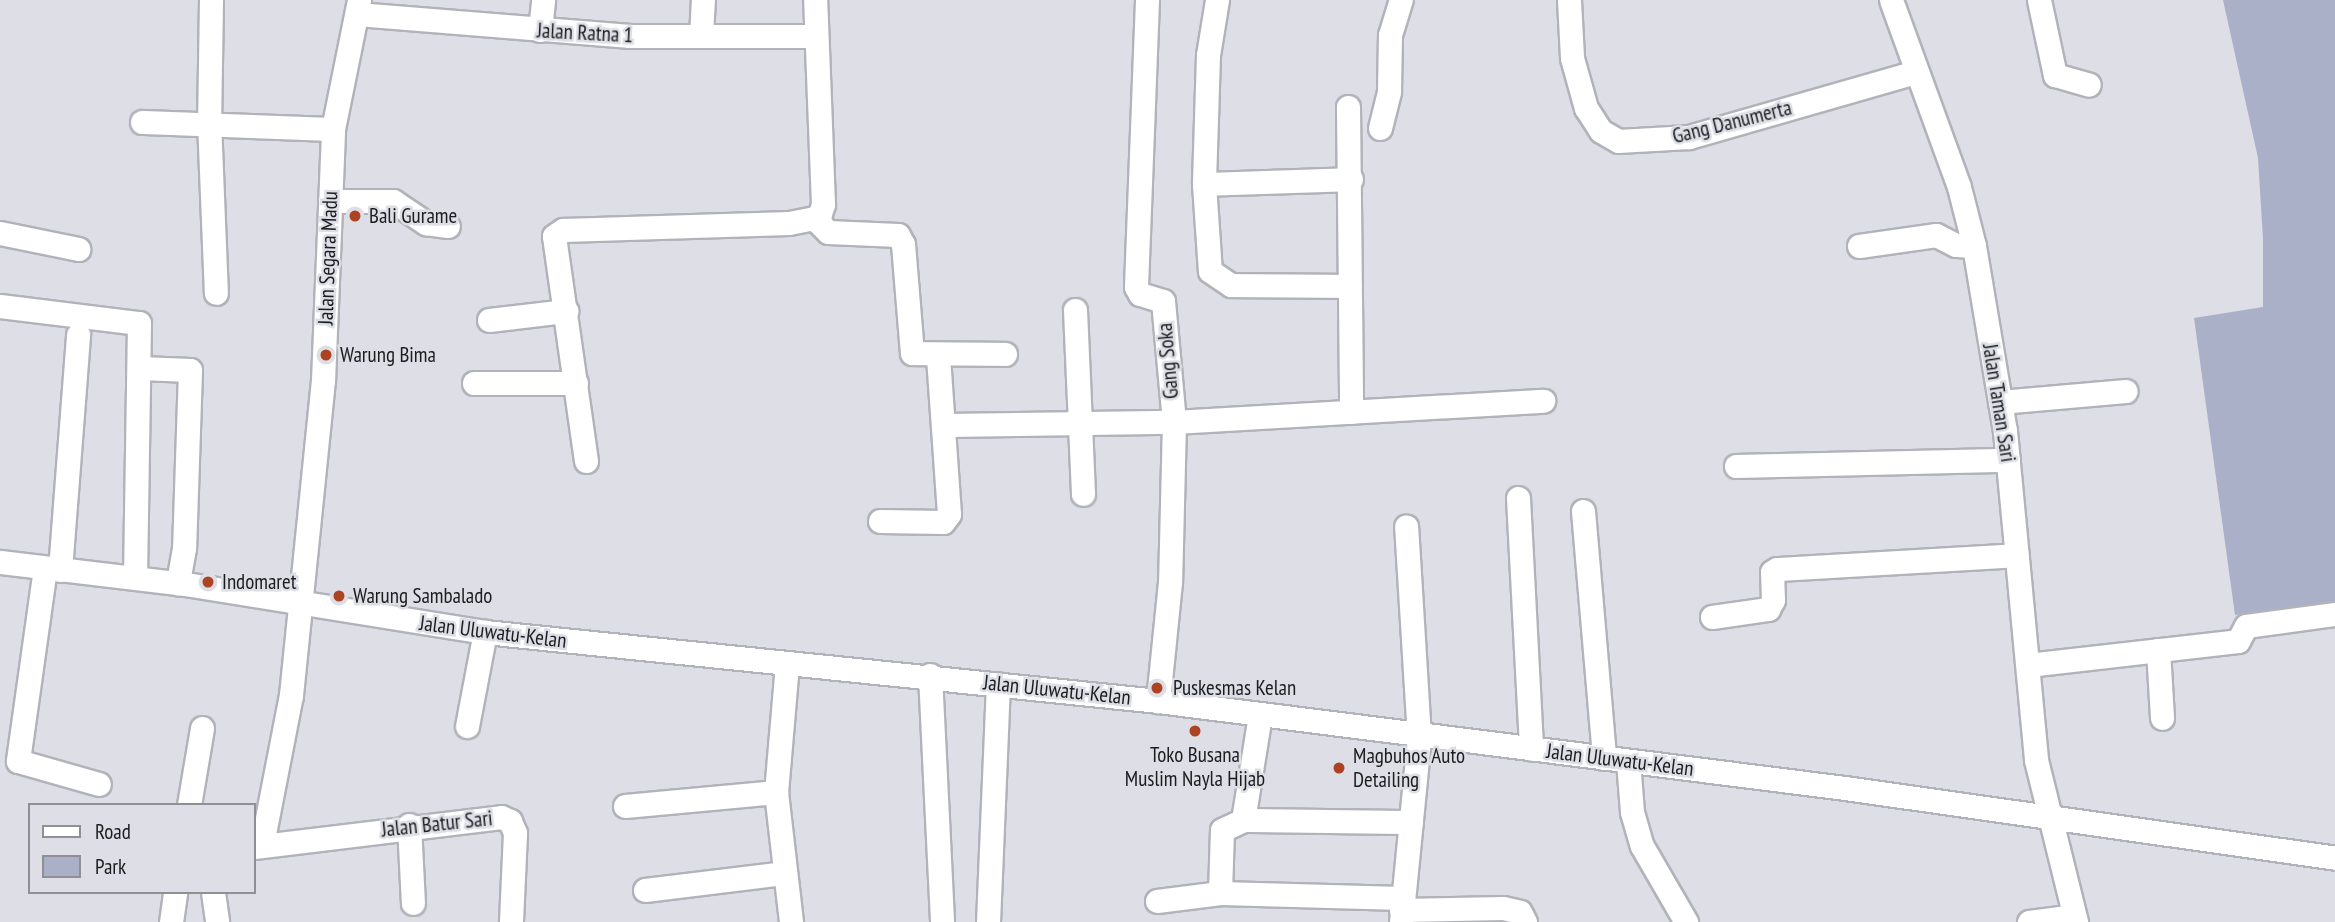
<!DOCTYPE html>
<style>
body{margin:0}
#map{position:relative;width:2335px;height:922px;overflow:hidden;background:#dddee6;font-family:"PT Sans Narrow",sans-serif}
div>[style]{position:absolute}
.green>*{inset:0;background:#aab0c8}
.roads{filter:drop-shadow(2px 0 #b2b3ba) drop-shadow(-2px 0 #b2b3ba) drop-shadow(0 2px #b2b3ba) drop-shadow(0 -2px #b2b3ba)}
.minor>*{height:23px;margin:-11.5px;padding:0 11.5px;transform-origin:11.5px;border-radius:11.5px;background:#fff}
.dots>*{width:19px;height:19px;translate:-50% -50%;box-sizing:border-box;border:4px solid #dddee6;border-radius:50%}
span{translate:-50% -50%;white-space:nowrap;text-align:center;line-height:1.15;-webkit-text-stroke:5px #dddee6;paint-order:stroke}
.street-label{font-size:21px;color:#1b1c1e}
.poi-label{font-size:21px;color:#1b1c1e}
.left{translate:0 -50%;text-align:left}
.legend{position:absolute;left:28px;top:803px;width:228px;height:91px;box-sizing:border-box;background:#dddee6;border:2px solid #8f9096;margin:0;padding:9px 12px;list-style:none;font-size:21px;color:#1b1c1e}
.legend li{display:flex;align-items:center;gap:14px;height:35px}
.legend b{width:35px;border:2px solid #8f9096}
</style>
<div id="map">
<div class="green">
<i style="clip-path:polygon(2223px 0,2335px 0,2335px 602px,2235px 615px,2194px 318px,2263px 307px,2263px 239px,2258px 158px)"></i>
</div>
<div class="roads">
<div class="minor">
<i style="left:211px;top:0;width:121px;rotate:90.9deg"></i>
<i style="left:209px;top:121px;width:172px;rotate:87.7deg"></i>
<i style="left:1147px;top:0;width:287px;rotate:92.2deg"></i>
<i style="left:1136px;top:287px;width:8px;rotate:60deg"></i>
<i style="left:1140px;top:294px;width:24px;rotate:17deg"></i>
<i style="left:1163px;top:301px;width:121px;rotate:84.8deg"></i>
<i style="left:1174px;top:422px;width:160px;rotate:91.4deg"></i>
<i style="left:1170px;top:582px;width:120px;rotate:95.8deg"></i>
<i style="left:1217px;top:0;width:56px;rotate:99.3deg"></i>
<i style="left:1208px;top:55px;width:129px;rotate:91.8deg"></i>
<i style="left:1204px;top:184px;width:87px;rotate:86.1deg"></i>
<i style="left:1210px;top:271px;width:25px;rotate:34deg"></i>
<i style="left:1231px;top:285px;width:116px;rotate:0.5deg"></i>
<i style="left:1569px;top:0;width:58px;rotate:87deg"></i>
<i style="left:1572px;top:58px;width:52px;rotate:74.4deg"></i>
<i style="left:1586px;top:108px;width:27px;rotate:57deg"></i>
<i style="left:1601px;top:131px;width:20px;rotate:30deg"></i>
<i style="left:1618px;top:141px;width:71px;rotate:-3.2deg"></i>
<i style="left:1689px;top:137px;width:236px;rotate:-16deg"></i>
<i style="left:1891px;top:0;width:199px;rotate:70deg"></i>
<i style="left:1959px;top:187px;width:61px;rotate:75.7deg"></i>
<i style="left:1974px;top:246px;width:188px;rotate:80.5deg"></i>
<i style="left:2005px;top:431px;width:330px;rotate:84.6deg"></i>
<i style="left:2036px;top:760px;width:167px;rotate:76.1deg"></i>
<i style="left:2039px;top:0;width:77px;rotate:78deg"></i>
<i style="left:2055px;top:75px;width:35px;rotate:16deg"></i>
<i style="left:357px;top:14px;width:274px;rotate:4.6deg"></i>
<i style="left:630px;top:36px;width:184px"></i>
<i style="left:540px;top:30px;width:30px;rotate:-84deg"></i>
<i style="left:701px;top:36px;width:36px;rotate:-87deg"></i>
<i style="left:1348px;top:107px;width:305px;rotate:89.4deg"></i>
<i style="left:142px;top:122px;width:191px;rotate:2.1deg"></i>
<i style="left:1380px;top:128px;width:38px;rotate:-76deg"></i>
<i style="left:1389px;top:91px;width:56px;rotate:-89deg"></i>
<i style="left:1390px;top:35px;width:37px;rotate:-73deg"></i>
<i style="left:1204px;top:184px;width:147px;rotate:-1.9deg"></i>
<i style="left:330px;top:201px;width:63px"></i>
<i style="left:393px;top:201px;width:40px;rotate:34deg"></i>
<i style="left:426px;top:223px;width:22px;rotate:8deg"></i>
<i style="left:815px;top:219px;width:18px;rotate:45deg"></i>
<i style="left:828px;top:232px;width:70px;rotate:2.5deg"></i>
<i style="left:898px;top:235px;width:10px;rotate:61deg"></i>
<i style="left:903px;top:244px;width:109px;rotate:85.3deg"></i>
<i style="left:912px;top:353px;width:93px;rotate:0.6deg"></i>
<i style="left:0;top:233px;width:80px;rotate:11.6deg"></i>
<i style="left:1859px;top:246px;width:78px;rotate:-8.1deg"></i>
<i style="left:1936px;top:235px;width:22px;rotate:27deg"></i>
<i style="left:1956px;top:245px;width:18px;rotate:3deg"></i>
<i style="left:0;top:306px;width:140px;rotate:7deg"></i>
<i style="left:139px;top:323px;width:254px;rotate:90.9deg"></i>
<i style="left:1075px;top:310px;width:184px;rotate:87.5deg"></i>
<i style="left:489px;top:320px;width:78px;rotate:-6.7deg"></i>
<i style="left:140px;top:368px;width:50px;rotate:2.3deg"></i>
<i style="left:190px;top:370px;width:178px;rotate:91.9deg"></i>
<i style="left:184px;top:548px;width:36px;rotate:100deg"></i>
<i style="left:474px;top:383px;width:102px"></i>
<i style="left:2000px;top:402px;width:126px;rotate:-5deg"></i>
<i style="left:946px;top:425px;width:228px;rotate:-0.8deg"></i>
<i style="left:1174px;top:422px;width:370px;rotate:-3.3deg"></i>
<i style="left:586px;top:461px;width:227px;rotate:-98.1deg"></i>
<i style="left:554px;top:236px;width:11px;rotate:-34deg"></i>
<i style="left:563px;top:230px;width:226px;rotate:-1.8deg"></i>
<i style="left:789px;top:223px;width:31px;rotate:-11deg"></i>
<i style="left:819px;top:217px;width:14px;rotate:-73deg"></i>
<i style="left:823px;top:204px;width:204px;rotate:-92.2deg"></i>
<i style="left:1736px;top:466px;width:272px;rotate:-1.3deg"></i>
<i style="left:1518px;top:498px;width:251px;rotate:87deg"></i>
<i style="left:1583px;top:511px;width:248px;rotate:85.1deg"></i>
<i style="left:880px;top:521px;width:63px;rotate:0.9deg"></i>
<i style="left:943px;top:522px;width:10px;rotate:-53deg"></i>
<i style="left:949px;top:514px;width:159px;rotate:-94deg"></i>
<i style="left:0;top:562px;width:186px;rotate:6.8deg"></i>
<i style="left:185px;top:584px;width:304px;rotate:9.1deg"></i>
<i style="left:485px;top:632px;width:677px;rotate:5.85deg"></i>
<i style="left:1158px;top:701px;width:692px;rotate:7.22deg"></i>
<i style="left:1845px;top:788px;width:495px;rotate:8.1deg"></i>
<i style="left:45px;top:568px;width:195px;rotate:98deg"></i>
<i style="left:18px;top:761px;width:84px;rotate:15.9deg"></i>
<i style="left:60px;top:570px;width:236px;rotate:-85.6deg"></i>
<i style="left:1712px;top:617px;width:57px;rotate:-8.1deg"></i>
<i style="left:1768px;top:609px;width:10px;rotate:-61deg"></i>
<i style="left:1773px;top:600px;width:28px;rotate:-92deg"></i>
<i style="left:1772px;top:572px;width:6px;rotate:-31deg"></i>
<i style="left:1777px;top:569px;width:240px;rotate:-3.3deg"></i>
<i style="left:2158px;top:650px;width:68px;rotate:86.6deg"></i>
<i style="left:787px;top:664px;width:128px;rotate:94.9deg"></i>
<i style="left:776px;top:792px;width:131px;rotate:83.4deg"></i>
<i style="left:2028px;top:665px;width:211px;rotate:-6.5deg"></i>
<i style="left:2238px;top:641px;width:17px;rotate:-62deg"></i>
<i style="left:2246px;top:626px;width:90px;rotate:-7.7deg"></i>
<i style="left:930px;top:675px;width:247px;rotate:87.2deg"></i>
<i style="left:467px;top:726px;width:96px;rotate:-79.2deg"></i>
<i style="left:1628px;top:761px;width:51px;rotate:85.5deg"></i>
<i style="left:1632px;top:812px;width:35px;rotate:74deg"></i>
<i style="left:1642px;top:846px;width:88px;rotate:59.9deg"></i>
<i style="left:189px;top:805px;width:78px;rotate:-80.4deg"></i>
<i style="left:625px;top:806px;width:152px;rotate:-5.3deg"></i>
<i style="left:1243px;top:820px;width:106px;rotate:-80.8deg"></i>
<i style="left:409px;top:825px;width:78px;rotate:87.1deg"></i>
<i style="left:262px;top:844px;width:152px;rotate:-79deg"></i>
<i style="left:291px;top:695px;width:316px;rotate:-84.2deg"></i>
<i style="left:323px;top:381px;width:252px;rotate:-87.7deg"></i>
<i style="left:333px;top:129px;width:132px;rotate:-78.6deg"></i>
<i style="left:254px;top:847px;width:249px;rotate:-6.9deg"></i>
<i style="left:501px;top:817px;width:10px;rotate:24deg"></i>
<i style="left:510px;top:821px;width:13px;rotate:67deg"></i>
<i style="left:515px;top:833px;width:89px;rotate:92.6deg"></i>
<i style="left:645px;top:890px;width:139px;rotate:-7deg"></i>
<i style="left:213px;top:892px;width:30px;rotate:82deg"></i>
<i style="left:1220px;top:893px;width:182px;rotate:1.6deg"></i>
<i style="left:1157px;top:901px;width:64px;rotate:-7.2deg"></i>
<i style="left:1220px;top:893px;width:63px;rotate:-88.2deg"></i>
<i style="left:1222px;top:830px;width:23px;rotate:-25deg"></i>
<i style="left:1243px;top:820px;width:168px;rotate:0.7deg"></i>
<i style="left:1401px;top:910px;width:102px;rotate:-1.1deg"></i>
<i style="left:1503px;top:908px;width:17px;rotate:13deg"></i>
<i style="left:1520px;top:912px;width:11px;rotate:63deg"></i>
<i style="left:171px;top:922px;width:30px;rotate:-82deg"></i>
<i style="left:988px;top:922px;width:238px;rotate:-87.6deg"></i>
<i style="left:1401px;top:922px;width:186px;rotate:-84.4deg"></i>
<i style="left:1419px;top:737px;width:211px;rotate:-93.5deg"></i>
<i style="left:2029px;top:922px;width:45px;rotate:-7.6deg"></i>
</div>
</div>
<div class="dots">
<i style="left:355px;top:216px;background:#ac4423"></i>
<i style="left:326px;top:355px;background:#ac4423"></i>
<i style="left:208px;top:582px;background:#ac4423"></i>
<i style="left:339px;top:596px;background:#ac4423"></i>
<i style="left:1157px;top:688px;background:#ac4423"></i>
<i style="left:1195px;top:731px;background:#ac4423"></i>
<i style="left:1339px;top:768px;background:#ac4423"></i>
</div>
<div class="street-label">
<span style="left:585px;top:33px;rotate:3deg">Jalan Ratna 1</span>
<span style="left:1732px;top:122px;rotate:-14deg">Gang Danumerta</span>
<span style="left:328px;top:258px;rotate:-88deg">Jalan Segara Madu</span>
<span style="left:1168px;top:361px;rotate:-95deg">Gang Soka</span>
<span style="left:1999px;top:403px;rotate:81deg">Jalan Taman Sari</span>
<span style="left:493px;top:632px;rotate:7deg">Jalan Uluwatu-Kelan</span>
<span style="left:1057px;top:690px;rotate:6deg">Jalan Uluwatu-Kelan</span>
<span style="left:1620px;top:760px;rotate:7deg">Jalan Uluwatu-Kelan</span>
<span style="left:437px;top:824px;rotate:-6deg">Jalan Batur Sari</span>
</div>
<div class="poi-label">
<span class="left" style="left:369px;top:216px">Bali Gurame</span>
<span class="left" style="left:340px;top:355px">Warung Bima</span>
<span class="left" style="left:222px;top:582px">Indomaret</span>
<span class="left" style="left:353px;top:596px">Warung Sambalado</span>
<span class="left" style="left:1173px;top:688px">Puskesmas Kelan</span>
<span style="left:1195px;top:767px">Toko Busana<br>Muslim Nayla Hijab</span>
<span class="left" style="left:1353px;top:768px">Magbuhos Auto<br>Detailing</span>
</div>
<ul class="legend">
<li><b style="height:9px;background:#fff"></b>Road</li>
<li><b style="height:19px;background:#aab0c8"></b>Park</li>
</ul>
</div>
